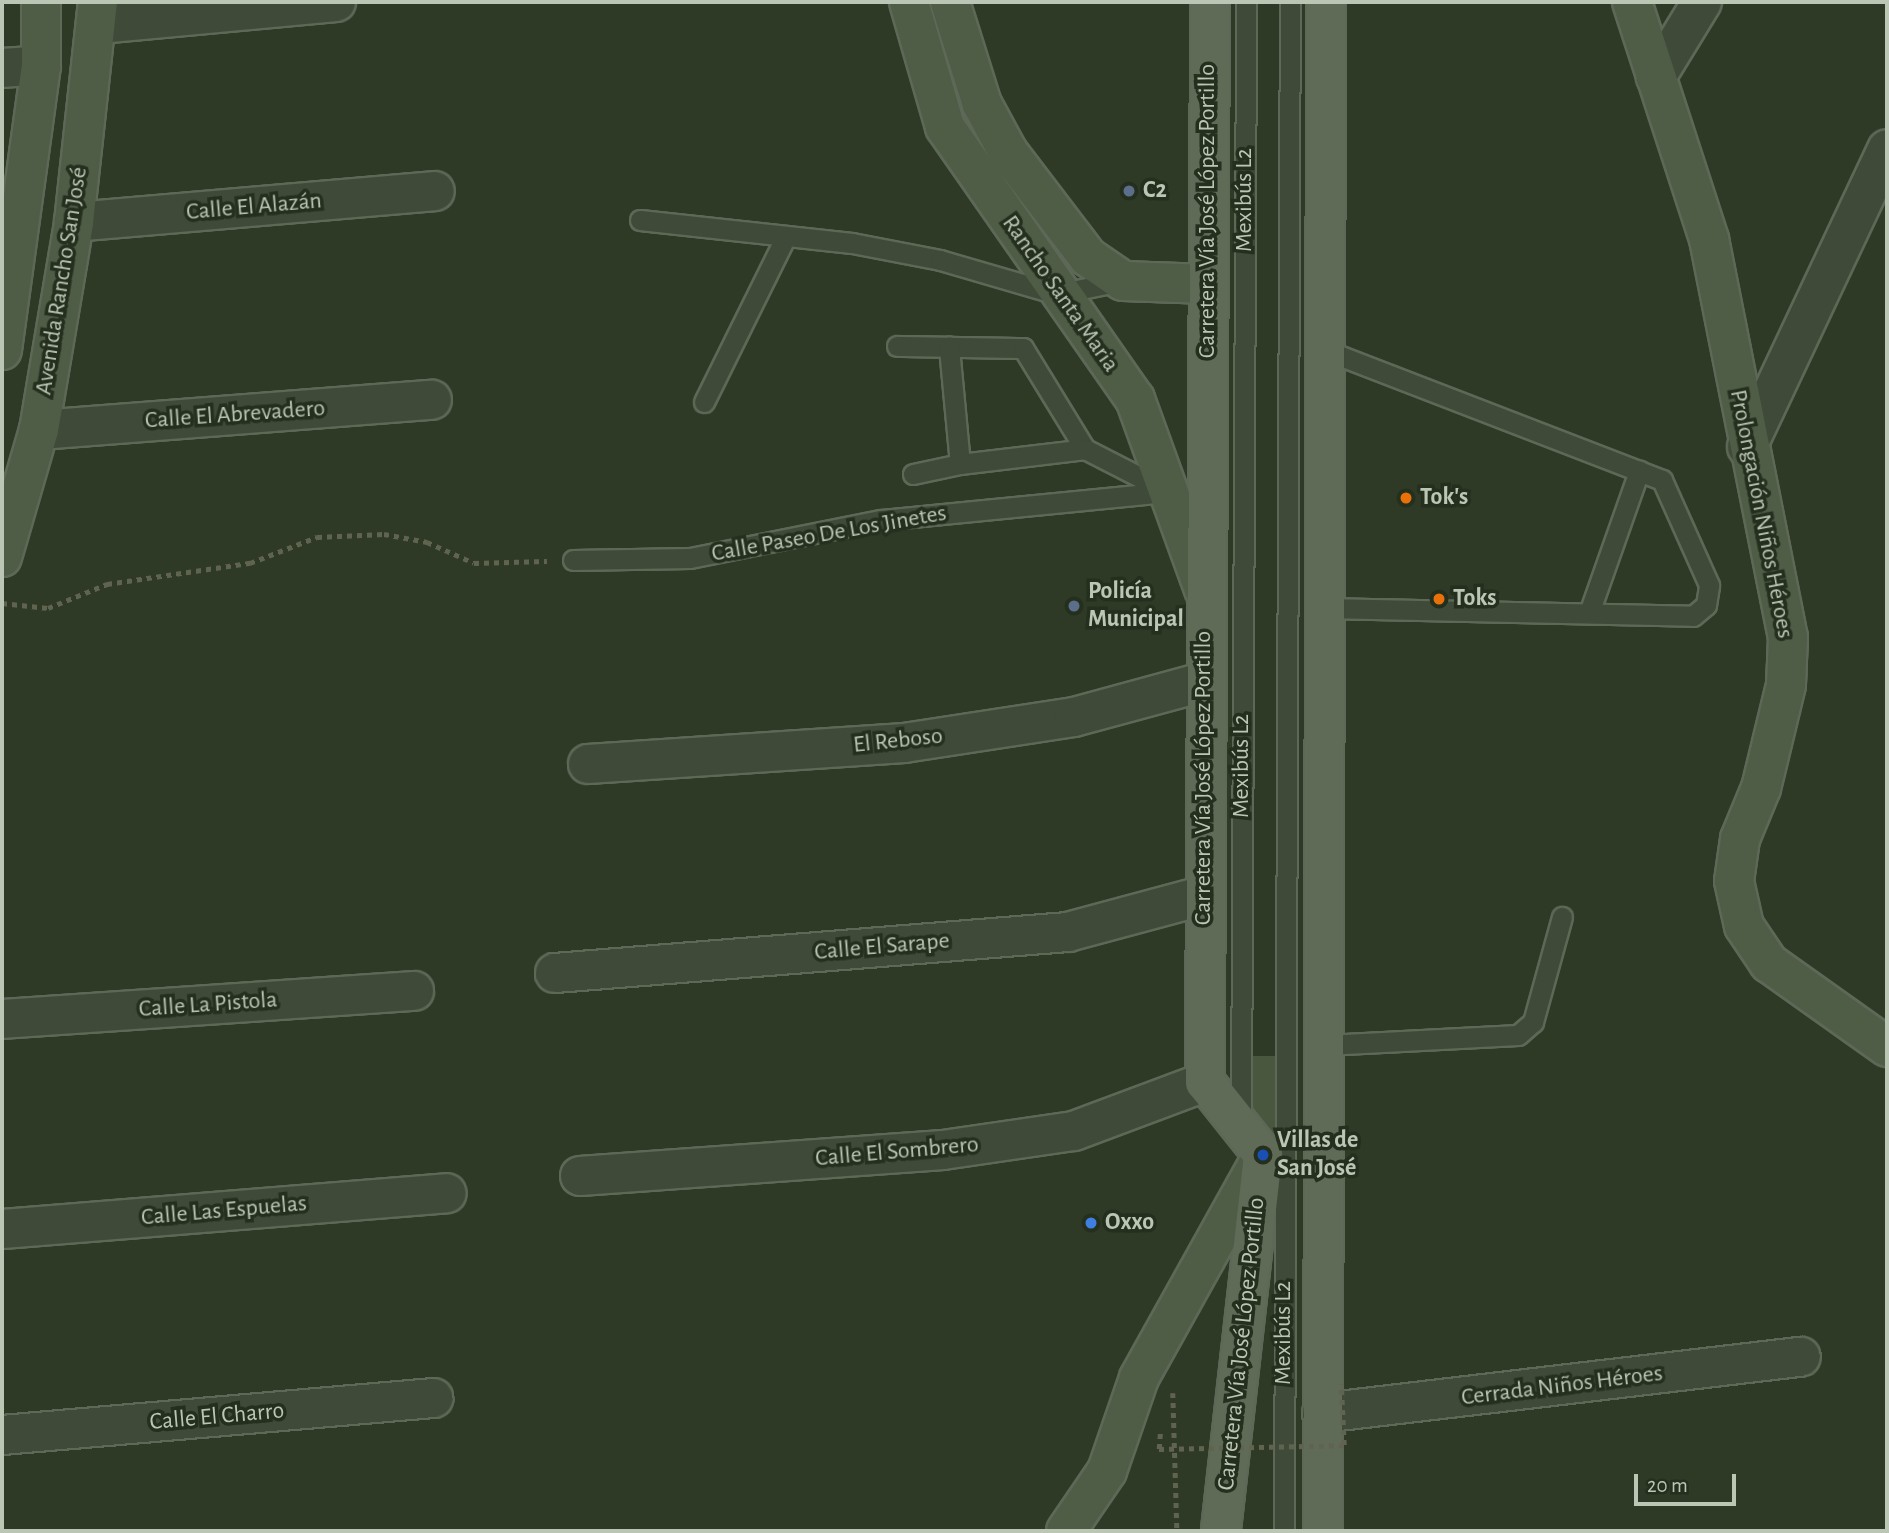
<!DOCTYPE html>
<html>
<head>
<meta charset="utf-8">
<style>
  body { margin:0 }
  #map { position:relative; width:1889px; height:1533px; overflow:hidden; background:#2e3a25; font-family:"Alegreya Sans",sans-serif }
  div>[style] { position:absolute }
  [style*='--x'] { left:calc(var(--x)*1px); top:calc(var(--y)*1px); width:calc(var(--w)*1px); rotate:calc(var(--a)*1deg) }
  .building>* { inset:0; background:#49573e; transform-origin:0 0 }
  .path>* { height:4.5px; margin-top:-2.25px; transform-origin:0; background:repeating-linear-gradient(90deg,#606350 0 5px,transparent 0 10px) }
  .roads { filter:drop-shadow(2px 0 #5e6857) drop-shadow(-2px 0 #5e6857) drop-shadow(0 2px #5e6857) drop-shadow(0 -2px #5e6857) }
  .lane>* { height:19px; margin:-9.5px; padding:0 9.5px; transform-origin:9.5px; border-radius:9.5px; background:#404a38 }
  .street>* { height:38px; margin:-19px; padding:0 19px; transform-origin:19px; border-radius:19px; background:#404a38 }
  .secondary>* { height:38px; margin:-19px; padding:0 19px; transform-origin:19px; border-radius:19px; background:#4f5d47 }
  .primary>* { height:38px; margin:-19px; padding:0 19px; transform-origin:19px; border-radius:19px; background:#5f6a57 }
  .path-bridge>* { height:4.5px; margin-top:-2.25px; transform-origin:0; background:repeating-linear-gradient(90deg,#606350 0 5px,transparent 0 10px) }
  .dots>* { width:19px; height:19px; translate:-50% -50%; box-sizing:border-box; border:4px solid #252f1e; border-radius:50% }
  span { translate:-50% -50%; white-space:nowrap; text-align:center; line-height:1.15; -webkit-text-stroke:7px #252f1e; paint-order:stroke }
  .poi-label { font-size:24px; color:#bbc6b4; font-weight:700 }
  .left { translate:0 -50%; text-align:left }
  .street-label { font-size:24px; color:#bbc6b4 }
  .frame { position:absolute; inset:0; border:4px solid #bbc6b4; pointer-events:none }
  .scale { position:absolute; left:1634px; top:1474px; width:102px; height:32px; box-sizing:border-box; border:4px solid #bbc6b4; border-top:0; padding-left:9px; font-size:21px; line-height:24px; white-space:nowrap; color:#bbc6b4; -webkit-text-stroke:5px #252f1e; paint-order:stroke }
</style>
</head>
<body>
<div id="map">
  <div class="building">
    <i style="left:1246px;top:1056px;width:30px;height:193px"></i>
  </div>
  <div class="path">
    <i style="--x:2;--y:603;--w:46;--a:6.2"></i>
    <i style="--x:48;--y:608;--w:64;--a:-22.1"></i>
    <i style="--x:107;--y:584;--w:145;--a:-8.4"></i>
    <i style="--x:250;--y:563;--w:72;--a:-21.2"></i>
    <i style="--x:317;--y:537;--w:67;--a:-2.6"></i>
    <i style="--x:384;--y:534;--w:44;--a:10.5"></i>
    <i style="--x:427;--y:542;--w:51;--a:24.1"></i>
    <i style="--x:474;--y:563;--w:73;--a:-1.6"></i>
    <i style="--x:1173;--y:1393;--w:138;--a:88.3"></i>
    <i style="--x:1159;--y:1449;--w:16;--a:-86"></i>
  </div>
  <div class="roads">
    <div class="lane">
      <i style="--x:640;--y:220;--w:213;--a:6.2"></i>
      <i style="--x:852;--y:243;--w:90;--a:10.9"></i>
      <i style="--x:940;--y:260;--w:122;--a:16.2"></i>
      <i style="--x:1057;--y:294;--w:65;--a:-11.5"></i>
      <i style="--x:897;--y:346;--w:126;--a:0.9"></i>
      <i style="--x:1023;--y:348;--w:119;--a:58.5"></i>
      <i style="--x:1085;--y:449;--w:90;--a:27.1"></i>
      <i style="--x:704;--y:402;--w:185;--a:-63.7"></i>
      <i style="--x:960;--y:464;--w:126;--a:-6.8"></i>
      <i style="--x:913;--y:474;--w:48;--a:-12"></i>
      <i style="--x:960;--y:464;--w:118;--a:-95.4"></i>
      <i style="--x:573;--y:560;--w:117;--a:-1"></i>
      <i style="--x:690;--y:558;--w:195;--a:-11.3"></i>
      <i style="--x:881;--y:520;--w:289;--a:-5.6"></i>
      <i style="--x:1324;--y:608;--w:369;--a:1.2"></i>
      <i style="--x:1693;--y:616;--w:17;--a:-40"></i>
      <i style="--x:1706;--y:605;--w:20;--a:-81"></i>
      <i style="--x:1709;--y:585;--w:115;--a:-114.1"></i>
      <i style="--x:1662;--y:480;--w:361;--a:-158.9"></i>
      <i style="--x:1589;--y:613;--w:151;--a:-70.6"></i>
      <i style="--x:1325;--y:1045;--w:193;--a:-3"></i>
      <i style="--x:1518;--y:1035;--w:20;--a:-41"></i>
      <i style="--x:1533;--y:1022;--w:109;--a:-74.6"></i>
      <i style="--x:1241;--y:1121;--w:1119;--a:-89.74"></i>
      <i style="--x:1284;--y:1531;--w:1529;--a:-89.78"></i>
    </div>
    <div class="street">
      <i style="--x:99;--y:24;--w:238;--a:-5.3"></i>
      <i style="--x:2;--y:68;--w:39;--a:-4"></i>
      <i style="--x:1656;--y:77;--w:88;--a:-58.5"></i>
      <i style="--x:74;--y:222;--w:362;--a:-4.9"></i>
      <i style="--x:39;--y:430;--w:394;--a:-4.4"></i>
      <i style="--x:1747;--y:447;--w:329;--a:-64.8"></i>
      <i style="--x:588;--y:764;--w:317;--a:-3.8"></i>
      <i style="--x:904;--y:743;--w:172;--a:-8.7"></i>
      <i style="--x:1074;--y:717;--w:134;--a:-15.2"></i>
      <i style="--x:555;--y:973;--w:515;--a:-4.57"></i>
      <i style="--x:1068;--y:932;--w:142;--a:-15.1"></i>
      <i style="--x:2;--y:1019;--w:413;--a:-3.9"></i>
      <i style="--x:580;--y:1176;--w:364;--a:-4.1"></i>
      <i style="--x:943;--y:1150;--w:132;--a:-8.3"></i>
      <i style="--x:1074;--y:1131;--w:140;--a:-20.5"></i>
      <i style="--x:2;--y:1229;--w:446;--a:-4.6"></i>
      <i style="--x:1322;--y:1413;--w:482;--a:-6.7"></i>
      <i style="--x:2;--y:1435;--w:433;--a:-4.9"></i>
    </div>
    <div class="secondary">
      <i style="--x:909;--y:2;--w:130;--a:73.9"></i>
      <i style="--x:945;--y:127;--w:332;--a:55.1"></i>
      <i style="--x:1135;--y:399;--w:203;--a:70.1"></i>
      <i style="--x:950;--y:2;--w:107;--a:72.6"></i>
      <i style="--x:982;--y:104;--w:55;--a:61.6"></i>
      <i style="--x:1008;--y:152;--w:132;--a:52.7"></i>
      <i style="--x:1088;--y:257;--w:42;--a:34.4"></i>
      <i style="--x:1123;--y:281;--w:85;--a:2"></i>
      <i style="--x:1632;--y:2;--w:249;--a:72"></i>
      <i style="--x:1709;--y:239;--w:406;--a:78.8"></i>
      <i style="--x:1788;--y:637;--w:48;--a:92.4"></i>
      <i style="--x:1786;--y:685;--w:106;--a:103.6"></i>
      <i style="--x:1761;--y:788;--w:55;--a:112.4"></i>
      <i style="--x:1740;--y:839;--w:42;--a:98.1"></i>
      <i style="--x:1734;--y:881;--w:46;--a:77.5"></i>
      <i style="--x:1744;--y:926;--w:45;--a:56"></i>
      <i style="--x:1769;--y:963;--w:145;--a:35.4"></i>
      <i style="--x:2;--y:350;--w:288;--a:-82.2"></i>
      <i style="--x:41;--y:65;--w:63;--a:-90"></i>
      <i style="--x:2;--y:557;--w:132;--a:-73.8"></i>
      <i style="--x:39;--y:430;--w:211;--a:-80.4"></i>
      <i style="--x:74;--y:222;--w:221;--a:-83.8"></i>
      <i style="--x:1066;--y:1531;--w:73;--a:-55.7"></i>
      <i style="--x:1107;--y:1471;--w:98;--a:-71"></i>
      <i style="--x:1139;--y:1378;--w:255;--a:-60.9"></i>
    </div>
    <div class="primary">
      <i style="--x:1210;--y:2;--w:1080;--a:90.27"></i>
      <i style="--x:1205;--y:1082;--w:93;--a:51.5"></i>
      <i style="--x:1263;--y:1155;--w:378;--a:96.4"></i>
      <i style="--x:1323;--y:1531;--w:1529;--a:-89.89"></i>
    </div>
  </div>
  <div class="path-bridge">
    <i style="--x:1159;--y:1449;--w:185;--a:-1.2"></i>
    <i style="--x:1344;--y:1445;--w:61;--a:-92.8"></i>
  </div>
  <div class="dots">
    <i style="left:1129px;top:191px;background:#5c6f8a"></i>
    <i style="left:1406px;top:498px;background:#e8710a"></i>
    <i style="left:1439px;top:599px;background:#e8710a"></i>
    <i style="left:1074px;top:606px;background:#5c6f8a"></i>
    <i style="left:1263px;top:1155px;background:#1a4fb4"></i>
    <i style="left:1091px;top:1223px;background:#3f7fe0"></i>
  </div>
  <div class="poi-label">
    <span class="left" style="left:1143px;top:191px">C2</span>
    <span class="left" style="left:1420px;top:498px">Tok's</span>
    <span class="left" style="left:1088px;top:606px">Policía<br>Municipal</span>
    <span class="left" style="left:1453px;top:599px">Toks</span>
    <span class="left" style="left:1277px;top:1155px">Villas de<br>San José</span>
    <span class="left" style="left:1105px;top:1223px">Oxxo</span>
  </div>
  <div class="street-label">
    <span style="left:1245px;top:200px;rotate:-90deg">Mexibús L2</span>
    <span style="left:254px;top:207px;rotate:-5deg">Calle El Alazán</span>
    <span style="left:1208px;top:211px;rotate:-90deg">Carretera Vía José López Portillo</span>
    <span style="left:62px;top:281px;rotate:-81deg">Avenida Rancho San José</span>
    <span style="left:1060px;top:294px;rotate:55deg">Rancho Santa Maria</span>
    <span style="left:235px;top:415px;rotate:-4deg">Calle El Abrevadero</span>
    <span style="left:1761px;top:514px;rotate:79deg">Prolongación Niños Héroes</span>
    <span style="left:829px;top:534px;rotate:-10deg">Calle Paseo De Los Jinetes</span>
    <span style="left:898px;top:741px;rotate:-6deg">El Reboso</span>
    <span style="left:1242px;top:766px;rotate:-90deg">Mexibús L2</span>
    <span style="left:1204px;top:778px;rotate:-90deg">Carretera Vía José López Portillo</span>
    <span style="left:882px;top:947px;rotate:-5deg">Calle El Sarape</span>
    <span style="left:208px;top:1005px;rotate:-4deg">Calle La Pistola</span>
    <span style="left:897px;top:1152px;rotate:-5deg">Calle El Sombrero</span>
    <span style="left:224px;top:1211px;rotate:-5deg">Calle Las Espuelas</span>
    <span style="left:1284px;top:1333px;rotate:-90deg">Mexibús L2</span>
    <span style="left:1242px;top:1344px;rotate:-84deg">Carretera Vía José López Portillo</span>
    <span style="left:1562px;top:1386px;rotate:-7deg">Cerrada Niños Héroes</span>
    <span style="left:217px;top:1417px;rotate:-5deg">Calle El Charro</span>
  </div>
  <div class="frame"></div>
  <div class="scale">20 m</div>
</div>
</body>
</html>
